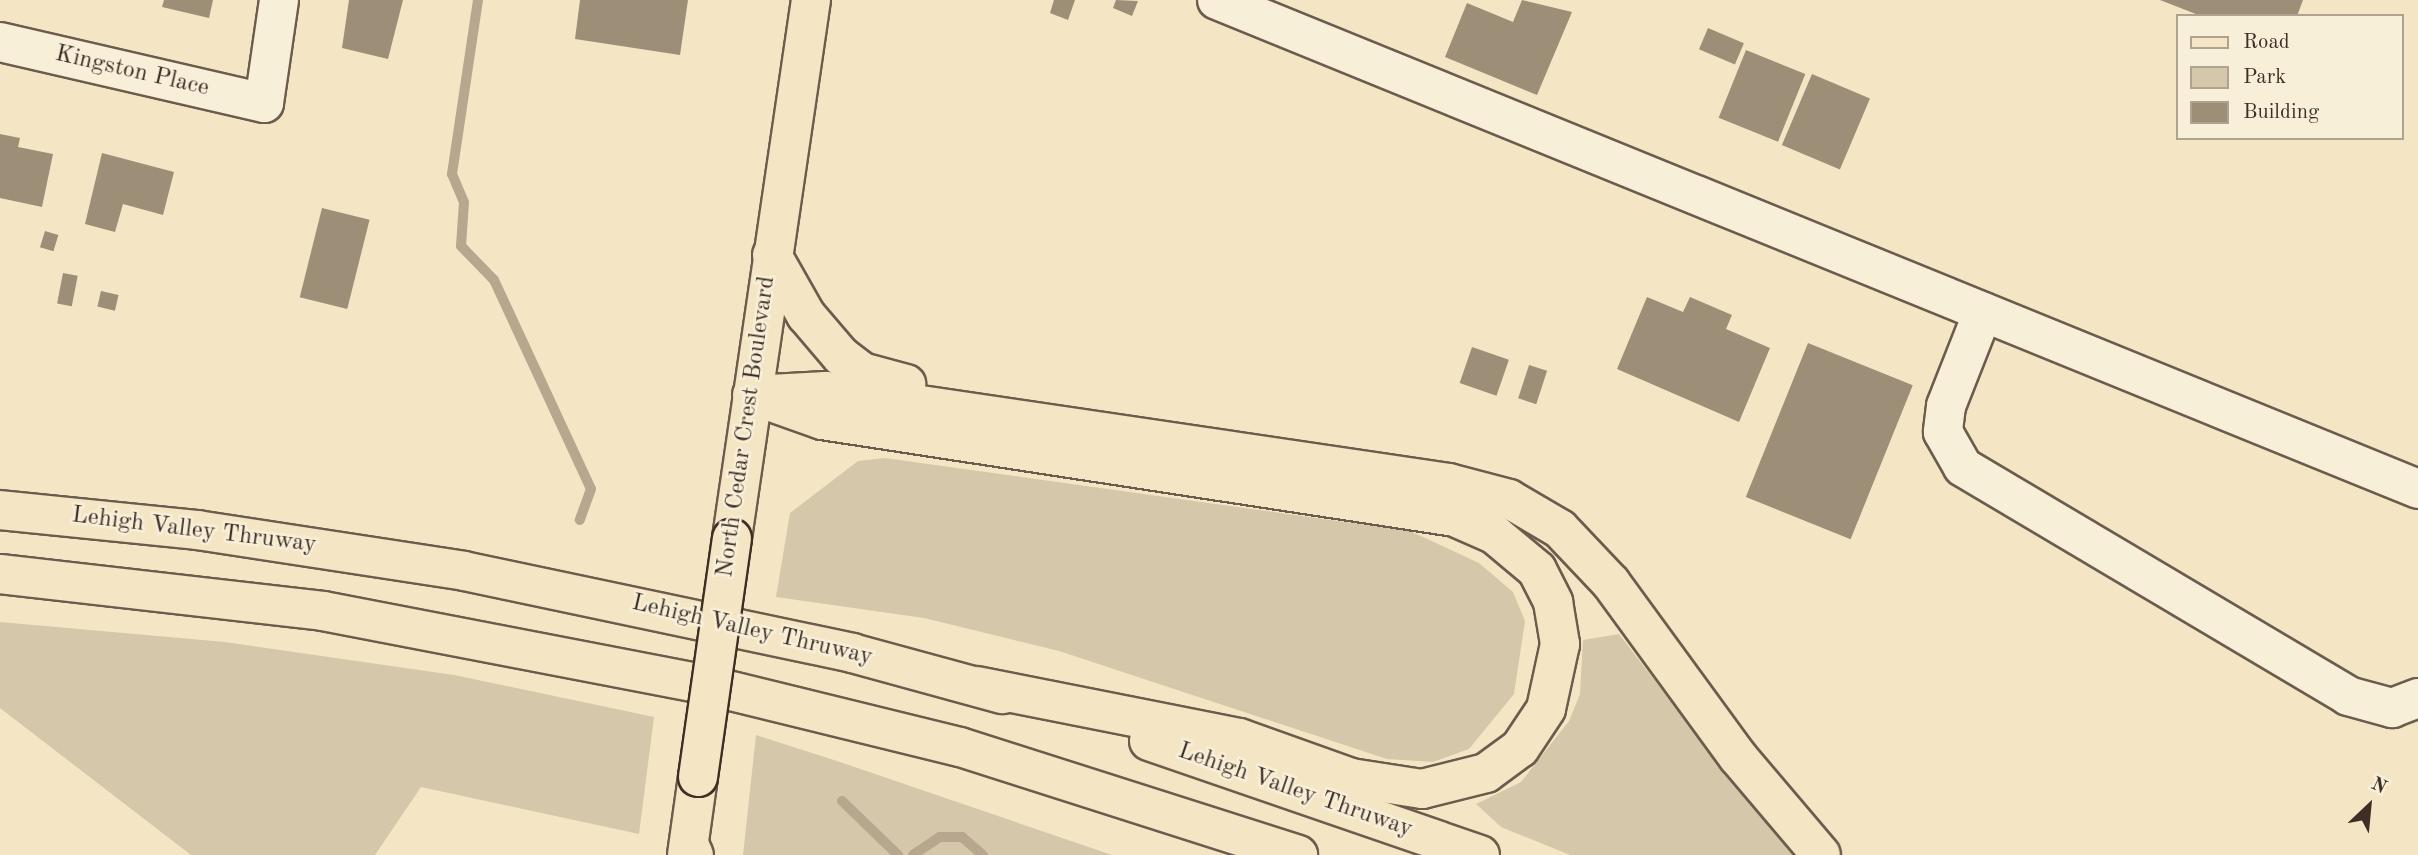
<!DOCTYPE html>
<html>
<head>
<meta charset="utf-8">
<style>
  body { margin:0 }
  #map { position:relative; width:2418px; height:855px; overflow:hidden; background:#f4e6c4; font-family:"Old Standard TT",serif }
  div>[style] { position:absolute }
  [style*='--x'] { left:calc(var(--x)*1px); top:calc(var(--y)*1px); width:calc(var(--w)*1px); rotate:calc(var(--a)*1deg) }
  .green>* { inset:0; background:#d5c7a9 }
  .stream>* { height:10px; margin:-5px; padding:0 5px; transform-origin:5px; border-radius:5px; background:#b6a78e }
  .building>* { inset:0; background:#9d8e78; transform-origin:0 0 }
  .roads { filter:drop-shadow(2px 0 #6c5c4d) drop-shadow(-2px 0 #6c5c4d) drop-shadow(0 2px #6c5c4d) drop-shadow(0 -2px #6c5c4d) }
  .minor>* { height:38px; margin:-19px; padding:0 19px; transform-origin:19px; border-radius:19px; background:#f8efd9 }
  .major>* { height:38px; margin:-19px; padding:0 19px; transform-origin:19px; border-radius:19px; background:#f4e6c4 }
  .highway>* { height:38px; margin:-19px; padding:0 19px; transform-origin:19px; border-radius:19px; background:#f4e6c4 }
  .bridges { filter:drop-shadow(2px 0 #3e2e25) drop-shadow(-2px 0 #3e2e25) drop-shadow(0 2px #3e2e25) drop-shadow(0 -2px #3e2e25) }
  .major-bridge>* { height:38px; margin:-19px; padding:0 19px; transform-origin:19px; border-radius:19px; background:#f4e6c4 }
  span { translate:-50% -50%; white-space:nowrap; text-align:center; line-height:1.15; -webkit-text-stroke:5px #f8efd9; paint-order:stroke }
  .street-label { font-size:24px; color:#3e2e25 }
  .legend { position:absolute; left:2176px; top:14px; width:228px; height:126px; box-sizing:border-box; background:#f8efd9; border:2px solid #aea291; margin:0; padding:9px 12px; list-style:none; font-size:21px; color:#3e2e25 }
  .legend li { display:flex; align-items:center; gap:14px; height:35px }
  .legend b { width:35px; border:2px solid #aea291 }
  .north { position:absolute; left:2334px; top:771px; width:70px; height:70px; -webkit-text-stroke:5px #f8efd9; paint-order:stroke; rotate:26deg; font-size:19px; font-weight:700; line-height:28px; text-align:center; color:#3e2e25 }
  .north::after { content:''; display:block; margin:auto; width:24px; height:32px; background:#3e2e25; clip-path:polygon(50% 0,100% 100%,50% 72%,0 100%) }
</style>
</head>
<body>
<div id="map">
  <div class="green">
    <i style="clip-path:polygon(885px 458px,1410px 531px,1479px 563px,1513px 592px,1525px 621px,1514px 694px,1469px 749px,1433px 762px,1387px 759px,1059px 651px,924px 618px,776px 597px,790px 513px,858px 461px)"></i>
    <i style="clip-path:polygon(0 622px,225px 642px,454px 675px,654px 717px,639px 834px,421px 787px,375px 855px,191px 855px,0 708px)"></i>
    <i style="clip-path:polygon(1619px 634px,1743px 795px,1796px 855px,1570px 855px,1501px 827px,1476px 804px,1521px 782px,1569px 721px,1580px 694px,1583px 640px)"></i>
    <i style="clip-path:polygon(756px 735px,837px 761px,1112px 855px,743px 855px)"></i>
  </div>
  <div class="stream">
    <i style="--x:478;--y:0;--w:176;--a:98.5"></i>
    <i style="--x:452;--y:174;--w:30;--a:67"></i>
    <i style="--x:464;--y:202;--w:44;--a:93.9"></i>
    <i style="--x:461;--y:246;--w:47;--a:45.9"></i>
    <i style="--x:494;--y:280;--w:230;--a:65.1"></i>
    <i style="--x:591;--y:489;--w:33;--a:110"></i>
    <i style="--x:842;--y:801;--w:78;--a:44"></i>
    <i style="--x:913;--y:855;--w:32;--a:-34"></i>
    <i style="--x:940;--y:837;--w:22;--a:0"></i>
    <i style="--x:962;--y:837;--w:28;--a:41"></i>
  </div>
  <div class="building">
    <i style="clip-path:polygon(164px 0,213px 0,209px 18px,162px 7px)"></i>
    <i style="clip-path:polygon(349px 0,403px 0,388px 59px,342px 48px)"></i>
    <i style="clip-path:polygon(580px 0,688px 0,680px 55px,575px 39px)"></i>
    <i style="clip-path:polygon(1054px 0,1075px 0,1068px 20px,1050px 13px)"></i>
    <i style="clip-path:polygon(1116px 0,1138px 1px,1132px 16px,1113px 8px)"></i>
    <i style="clip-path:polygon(1522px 0,1572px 12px,1537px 95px,1445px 57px,1467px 3px,1513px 22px)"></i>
    <i style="clip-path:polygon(2160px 0,2303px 0,2297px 16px,2201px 16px)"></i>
    <i style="left:1708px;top:28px;width:39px;height:23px;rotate:23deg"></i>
    <i style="left:1746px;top:50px;width:64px;height:73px;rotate:22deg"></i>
    <i style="left:1812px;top:74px;width:63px;height:77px;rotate:23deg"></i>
    <i style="clip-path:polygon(0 134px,20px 138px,18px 147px,53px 154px,42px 207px,0 198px)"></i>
    <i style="clip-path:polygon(102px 153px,174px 172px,163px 215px,123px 204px,115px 232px,85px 224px)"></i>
    <i style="left:322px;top:208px;width:49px;height:92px;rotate:14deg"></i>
    <i style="left:45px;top:231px;width:14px;height:17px;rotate:17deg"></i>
    <i style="left:63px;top:273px;width:15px;height:31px;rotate:11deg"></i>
    <i style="left:101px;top:291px;width:18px;height:16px;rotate:13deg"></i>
    <i style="clip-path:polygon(1647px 297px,1683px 312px,1690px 297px,1732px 315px,1726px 329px,1770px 348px,1739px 422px,1617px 369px)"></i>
    <i style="left:1808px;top:343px;width:113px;height:166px;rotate:22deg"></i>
    <i style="left:1472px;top:347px;width:39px;height:38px;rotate:19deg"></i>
    <i style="left:1529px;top:365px;width:19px;height:35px;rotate:18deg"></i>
  </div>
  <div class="roads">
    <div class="minor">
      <i style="--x:1217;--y:0;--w:1297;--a:22.15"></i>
      <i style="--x:0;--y:42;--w:271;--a:13"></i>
      <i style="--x:264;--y:103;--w:104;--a:-81.7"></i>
      <i style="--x:1983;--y:312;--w:101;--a:111.5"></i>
      <i style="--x:1946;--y:406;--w:26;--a:97"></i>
      <i style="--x:1943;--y:432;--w:40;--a:60.3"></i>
      <i style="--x:1963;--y:467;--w:448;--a:30.7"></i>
      <i style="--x:2348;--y:696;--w:46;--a:15.3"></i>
      <i style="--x:2392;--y:708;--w:28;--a:-21"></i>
    </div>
    <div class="major">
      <i style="--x:732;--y:538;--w:544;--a:-81.65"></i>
      <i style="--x:687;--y:855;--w:79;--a:-82"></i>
    </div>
    <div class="highway">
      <i style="--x:772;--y:255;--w:69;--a:60.5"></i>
      <i style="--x:806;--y:315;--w:54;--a:49.5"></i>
      <i style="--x:841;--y:356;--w:26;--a:37"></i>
      <i style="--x:862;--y:372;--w:46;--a:15.3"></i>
      <i style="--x:770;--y:394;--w:56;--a:-3.1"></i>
      <i style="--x:826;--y:391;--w:630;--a:8.4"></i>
      <i style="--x:1449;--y:483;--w:62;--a:14.9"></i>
      <i style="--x:1509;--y:499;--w:59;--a:30.5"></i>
      <i style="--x:1560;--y:529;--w:74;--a:46.6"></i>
      <i style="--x:1611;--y:583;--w:215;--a:53.9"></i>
      <i style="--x:1738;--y:757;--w:128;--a:49.7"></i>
      <i style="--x:752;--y:395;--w:74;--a:19.7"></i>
      <i style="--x:822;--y:420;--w:640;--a:8.71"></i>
      <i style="--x:1455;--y:517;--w:43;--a:23.6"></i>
      <i style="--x:1494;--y:534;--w:56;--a:39.9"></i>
      <i style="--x:1537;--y:570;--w:36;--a:63"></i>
      <i style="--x:1553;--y:602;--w:43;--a:80.5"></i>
      <i style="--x:1560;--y:644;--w:66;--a:102.2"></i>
      <i style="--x:1546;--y:709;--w:47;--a:123.7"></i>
      <i style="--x:1520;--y:748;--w:42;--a:143.7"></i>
      <i style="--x:1486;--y:773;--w:66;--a:166"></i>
      <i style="--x:1422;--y:789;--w:72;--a:-171.2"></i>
      <i style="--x:1351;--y:778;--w:119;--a:-160.3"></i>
      <i style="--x:1239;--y:738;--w:267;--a:-168.8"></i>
      <i style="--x:0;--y:510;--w:198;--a:5.8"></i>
      <i style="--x:197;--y:530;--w:270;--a:8.7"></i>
      <i style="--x:464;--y:571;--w:397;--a:11.9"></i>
      <i style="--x:852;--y:653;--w:156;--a:15.3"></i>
      <i style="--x:0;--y:574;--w:325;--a:6.5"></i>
      <i style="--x:323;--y:611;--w:395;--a:10.9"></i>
      <i style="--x:711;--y:686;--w:256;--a:13.8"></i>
      <i style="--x:960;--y:747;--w:355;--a:17.7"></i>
      <i style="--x:1149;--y:741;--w:350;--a:19"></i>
      <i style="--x:689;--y:844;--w:12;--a:66"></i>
    </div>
  </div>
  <div class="bridges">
    <div class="major-bridge">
      <i style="--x:698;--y:777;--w:241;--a:-81.9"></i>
    </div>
  </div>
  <div class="street-label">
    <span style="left:132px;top:72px;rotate:13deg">Kingston Place</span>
    <span style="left:747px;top:427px;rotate:-82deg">North Cedar Crest Boulevard</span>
    <span style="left:194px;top:531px;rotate:7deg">Lehigh Valley Thruway</span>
    <span style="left:752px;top:631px;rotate:13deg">Lehigh Valley Thruway</span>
    <span style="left:1295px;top:791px;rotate:19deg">Lehigh Valley Thruway</span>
  </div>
  <ul class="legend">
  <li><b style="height:9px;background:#f4e6c4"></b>Road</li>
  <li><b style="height:19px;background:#d5c7a9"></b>Park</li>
  <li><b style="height:19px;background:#9d8e78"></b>Building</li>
  </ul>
  <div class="north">N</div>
</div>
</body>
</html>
